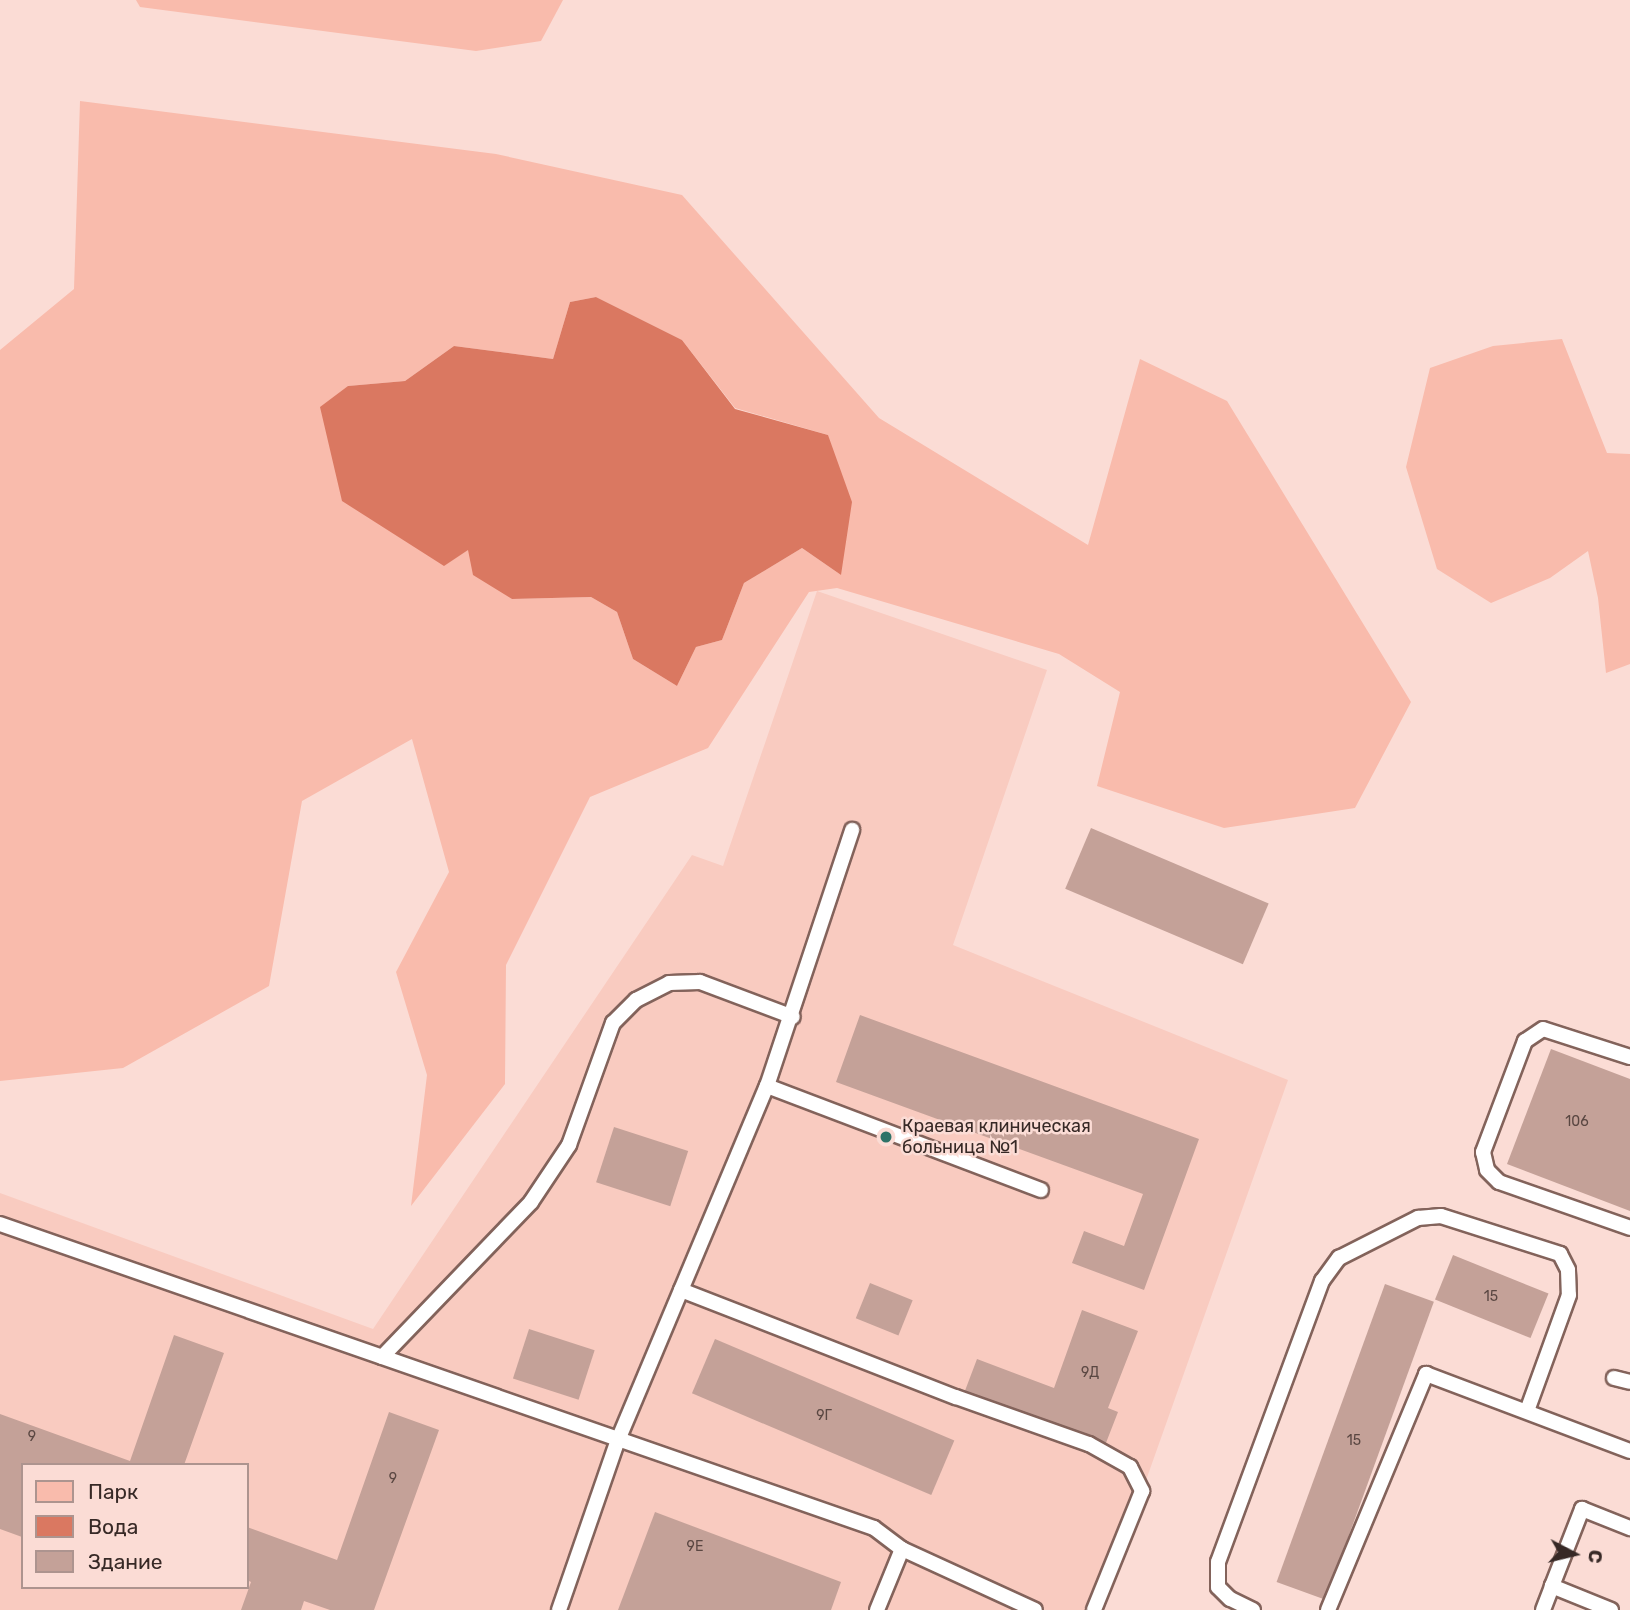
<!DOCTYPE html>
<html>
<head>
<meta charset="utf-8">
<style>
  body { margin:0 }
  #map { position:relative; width:1630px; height:1610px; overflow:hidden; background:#fbdcd5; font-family:Rubik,sans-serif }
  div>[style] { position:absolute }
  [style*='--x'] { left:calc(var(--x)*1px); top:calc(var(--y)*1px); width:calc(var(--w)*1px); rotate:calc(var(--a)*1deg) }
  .built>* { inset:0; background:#f9cbc0 }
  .green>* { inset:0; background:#f9bbac }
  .water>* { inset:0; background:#da7861 }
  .building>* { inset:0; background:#c4a198; transform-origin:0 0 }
  .roads { filter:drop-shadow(2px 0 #83635b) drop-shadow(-2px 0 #83635b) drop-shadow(0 2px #83635b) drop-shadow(0 -2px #83635b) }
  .lane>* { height:14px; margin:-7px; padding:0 7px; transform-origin:7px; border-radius:7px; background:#fff }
  .dots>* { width:19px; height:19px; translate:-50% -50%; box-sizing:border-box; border:4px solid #fbdcd5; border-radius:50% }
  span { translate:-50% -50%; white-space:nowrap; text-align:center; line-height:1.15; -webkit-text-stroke:5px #fbdcd5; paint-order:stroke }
  .number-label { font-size:14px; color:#5a4742 }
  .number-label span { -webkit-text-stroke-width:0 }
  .poi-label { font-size:18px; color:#372926 }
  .left { translate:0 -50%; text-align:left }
  .legend { position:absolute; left:21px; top:1463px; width:228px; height:126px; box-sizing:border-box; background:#fbdcd5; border:2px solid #ad948f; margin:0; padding:9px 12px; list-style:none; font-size:21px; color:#372926 }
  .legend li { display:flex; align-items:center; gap:14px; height:35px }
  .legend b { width:35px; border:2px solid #ad948f }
  .north { position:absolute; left:1539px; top:1519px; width:70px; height:70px; -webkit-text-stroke:5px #fbdcd5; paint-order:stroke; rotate:97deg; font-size:19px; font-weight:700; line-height:28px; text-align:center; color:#372926 }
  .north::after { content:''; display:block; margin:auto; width:24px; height:32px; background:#372926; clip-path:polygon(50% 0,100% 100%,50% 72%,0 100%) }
</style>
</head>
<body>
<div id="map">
  <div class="built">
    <i style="clip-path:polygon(evenodd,817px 591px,1047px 670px,953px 945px,1288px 1080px,1100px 1610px,0 1610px,0 1193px,373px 1329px,692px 855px,723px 866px,817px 591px,23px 1465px,247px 1465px,247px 1587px,23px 1587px,23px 1465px)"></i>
  </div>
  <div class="green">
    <i style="clip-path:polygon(136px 0,563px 0,541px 41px,476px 51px,140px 7px)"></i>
    <i style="clip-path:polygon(evenodd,80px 101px,496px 154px,682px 195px,879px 418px,1088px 545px,1140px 359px,1227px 401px,1411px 702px,1355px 808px,1224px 828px,1097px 786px,1120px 692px,1059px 654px,837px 588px,809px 592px,708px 748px,590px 797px,506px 965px,505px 1084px,411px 1206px,427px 1075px,396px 972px,449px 872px,412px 739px,302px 801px,269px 986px,123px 1068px,0 1081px,0 350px,74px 289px,80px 101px,596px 297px,682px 340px,735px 408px,828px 435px,841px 575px,802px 548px,744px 583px,722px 640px,696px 647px,677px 686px,633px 659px,617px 612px,591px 597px,512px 599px,468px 549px,348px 386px,405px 381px,454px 346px,553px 359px,570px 302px,596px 297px)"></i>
    <i style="clip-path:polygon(1562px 339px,1607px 453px,1630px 454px,1630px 664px,1606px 673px,1598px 598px,1588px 551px,1550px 578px,1491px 603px,1437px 569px,1406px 467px,1430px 368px,1493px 346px)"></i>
  </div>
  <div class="water">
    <i style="clip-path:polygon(596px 297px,682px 340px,735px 409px,828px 435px,852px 502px,841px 575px,802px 548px,744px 583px,722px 640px,696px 647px,677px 686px,633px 659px,617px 612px,591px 597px,512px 599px,473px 575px,468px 550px,444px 566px,342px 501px,320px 407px,348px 386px,405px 381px,454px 346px,553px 359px,570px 302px)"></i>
  </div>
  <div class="building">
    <i style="left:1091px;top:828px;width:193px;height:66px;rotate:23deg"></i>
    <i style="clip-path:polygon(860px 1015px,1199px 1139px,1144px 1290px,1072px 1263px,1084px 1231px,1124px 1246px,1143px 1194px,836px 1082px)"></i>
    <i style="clip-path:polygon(1551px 1049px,1630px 1079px,1630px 1211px,1507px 1164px)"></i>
    <i style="left:614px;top:1127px;width:78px;height:58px;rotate:18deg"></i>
    <i style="left:1453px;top:1255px;width:103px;height:48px;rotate:22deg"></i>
    <i style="left:870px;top:1283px;width:46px;height:38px;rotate:22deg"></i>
    <i style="left:1385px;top:1284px;width:52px;height:317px;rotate:20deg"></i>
    <i style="clip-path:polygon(1082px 1310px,1138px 1331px,1108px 1408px,1118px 1412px,1104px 1448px,963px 1396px,977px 1359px,1054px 1388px)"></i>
    <i style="left:529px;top:1329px;width:69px;height:52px;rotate:18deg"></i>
    <i style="clip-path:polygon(174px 1335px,224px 1353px,184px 1465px,23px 1465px,22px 1537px,0 1529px,0 1414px,130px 1461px)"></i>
    <i style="left:715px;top:1339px;width:260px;height:59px;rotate:23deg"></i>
    <i style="clip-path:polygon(389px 1412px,439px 1430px,374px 1610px,330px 1610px,304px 1601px,301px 1610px,241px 1610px,251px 1582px,247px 1580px,247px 1527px,337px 1560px)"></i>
    <i style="clip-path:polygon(655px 1512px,841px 1582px,831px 1610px,618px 1610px)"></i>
  </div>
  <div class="roads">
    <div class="lane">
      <i style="--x:1630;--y:1057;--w:91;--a:-162.2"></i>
      <i style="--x:1543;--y:1029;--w:22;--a:146"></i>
      <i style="--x:1525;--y:1041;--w:119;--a:110.7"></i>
      <i style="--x:1483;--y:1152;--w:18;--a:77"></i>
      <i style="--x:1487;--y:1170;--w:17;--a:45"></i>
      <i style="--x:1499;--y:1182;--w:139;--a:19.3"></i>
      <i style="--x:767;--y:1086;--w:293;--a:20.8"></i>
      <i style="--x:0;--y:1224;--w:925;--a:19.18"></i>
      <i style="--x:874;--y:1528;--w:35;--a:37"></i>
      <i style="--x:902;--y:1549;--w:66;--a:112.3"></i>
      <i style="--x:681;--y:1290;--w:295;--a:21.3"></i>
      <i style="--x:956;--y:1397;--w:141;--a:19.5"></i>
      <i style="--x:1089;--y:1444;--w:47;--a:29.3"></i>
      <i style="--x:1130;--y:1467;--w:27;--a:63"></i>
      <i style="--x:1142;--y:1491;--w:128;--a:112"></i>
      <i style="--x:382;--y:1357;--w:215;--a:-46.1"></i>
      <i style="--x:531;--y:1202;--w:69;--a:-56.3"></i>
      <i style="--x:569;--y:1145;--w:130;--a:-70.2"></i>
      <i style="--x:613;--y:1023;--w:33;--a:-45"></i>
      <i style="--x:636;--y:1000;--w:37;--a:-27"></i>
      <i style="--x:669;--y:983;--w:31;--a:-2"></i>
      <i style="--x:700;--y:982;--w:99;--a:20.6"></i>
      <i style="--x:1614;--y:1378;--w:16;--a:14"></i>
      <i style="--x:902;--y:1549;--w:146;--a:24.6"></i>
      <i style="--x:559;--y:1610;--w:180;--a:-70.9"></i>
      <i style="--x:618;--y:1440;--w:384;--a:-67.2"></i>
      <i style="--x:767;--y:1086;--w:270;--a:-71.6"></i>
      <i style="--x:1253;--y:1610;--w:25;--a:-154"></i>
      <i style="--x:1230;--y:1599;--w:17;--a:-135"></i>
      <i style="--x:1218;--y:1587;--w:25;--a:-90"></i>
      <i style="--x:1218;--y:1562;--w:300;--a:-69.7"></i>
      <i style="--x:1322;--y:1281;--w:29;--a:-54"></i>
      <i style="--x:1339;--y:1258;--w:89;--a:-26.9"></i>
      <i style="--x:1418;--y:1218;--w:23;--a:-5"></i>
      <i style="--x:1441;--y:1216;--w:125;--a:17.7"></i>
      <i style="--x:1560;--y:1254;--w:18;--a:63"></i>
      <i style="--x:1568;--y:1270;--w:25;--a:88"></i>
      <i style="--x:1569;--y:1295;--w:123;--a:109.9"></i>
      <i style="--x:1328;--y:1610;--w:256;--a:-67.4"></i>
      <i style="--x:1426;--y:1374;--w:218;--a:20.7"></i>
      <i style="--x:1543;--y:1610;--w:26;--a:-69"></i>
      <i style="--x:1611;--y:1610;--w:64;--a:-157.9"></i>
      <i style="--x:1552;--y:1586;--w:83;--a:-68.7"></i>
      <i style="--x:1582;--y:1509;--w:52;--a:21.6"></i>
    </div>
  </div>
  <div class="dots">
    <i style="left:886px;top:1137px;background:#2e7368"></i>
  </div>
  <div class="number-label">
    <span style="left:1577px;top:1122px">106</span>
    <span style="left:1491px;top:1297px">15</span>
    <span style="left:1090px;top:1373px">9Д</span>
    <span style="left:824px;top:1416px">9Г</span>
    <span style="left:32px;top:1437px">9</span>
    <span style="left:1354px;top:1441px">15</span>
    <span style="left:393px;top:1479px">9</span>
    <span style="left:695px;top:1547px">9Е</span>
  </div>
  <div class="poi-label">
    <span class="left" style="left:902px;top:1137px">Краевая клиническая<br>больница №1</span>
  </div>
  <ul class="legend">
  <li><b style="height:19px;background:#f9bbac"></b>Парк</li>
  <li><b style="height:19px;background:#da7861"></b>Вода</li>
  <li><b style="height:19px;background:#c4a198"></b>Здание</li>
  </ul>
  <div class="north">С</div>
</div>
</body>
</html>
